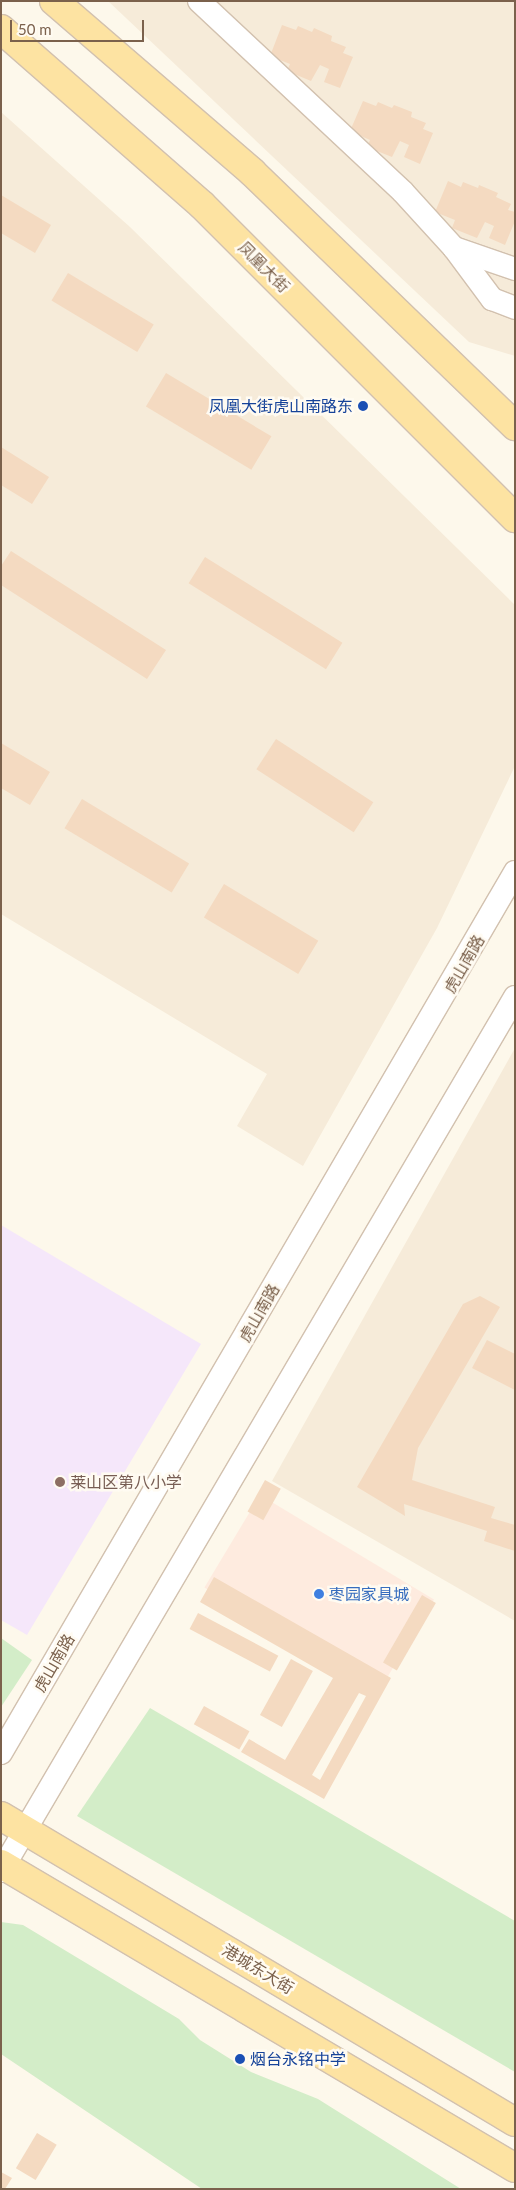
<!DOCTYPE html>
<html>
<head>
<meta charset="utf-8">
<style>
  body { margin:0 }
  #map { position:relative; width:516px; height:2190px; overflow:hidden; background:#fdf8eb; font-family:Lato,"Noto Sans SC",sans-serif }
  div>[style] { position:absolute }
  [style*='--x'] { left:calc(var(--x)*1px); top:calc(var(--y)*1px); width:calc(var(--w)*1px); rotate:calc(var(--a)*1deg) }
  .residential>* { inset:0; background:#f6ebd9 }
  .commercial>* { inset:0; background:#feebdf; transform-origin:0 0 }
  .education>* { inset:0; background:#f5e7fa }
  .green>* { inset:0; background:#d3edc8 }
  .building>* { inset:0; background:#f4dac1; transform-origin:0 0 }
  .roads { filter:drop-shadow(1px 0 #d2c1af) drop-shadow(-1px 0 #d2c1af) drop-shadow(0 1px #d2c1af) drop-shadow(0 -1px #d2c1af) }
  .minor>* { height:22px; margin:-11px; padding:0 11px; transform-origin:11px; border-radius:11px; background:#fff }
  .major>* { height:28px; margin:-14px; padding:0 14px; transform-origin:14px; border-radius:14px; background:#fde3a2 }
  .dots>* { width:14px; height:14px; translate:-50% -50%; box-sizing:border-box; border:2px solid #fffbf2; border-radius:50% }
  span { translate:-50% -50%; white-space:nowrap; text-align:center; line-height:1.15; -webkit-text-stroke:5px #fffbf2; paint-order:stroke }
  .street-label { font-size:16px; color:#7b614c }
  .transit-label { font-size:16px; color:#164399 }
  .right { translate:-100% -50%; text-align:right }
  .left { translate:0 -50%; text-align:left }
  .education-label { font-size:16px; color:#785e54 }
  .shop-label { font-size:16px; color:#366cbe }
  .frame { position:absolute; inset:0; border:2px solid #7b614c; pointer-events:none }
  .scale { position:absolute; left:10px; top:20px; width:134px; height:22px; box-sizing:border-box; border:2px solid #7b614c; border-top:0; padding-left:6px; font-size:15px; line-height:18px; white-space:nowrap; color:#7b614c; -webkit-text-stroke:4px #fffbf2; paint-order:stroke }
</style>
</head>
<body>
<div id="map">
  <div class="residential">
    <i style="clip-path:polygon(108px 1px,515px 1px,515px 356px,469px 342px)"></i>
    <i style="clip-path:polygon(1px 112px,130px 227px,515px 605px,515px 766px,437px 928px,303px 1166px,237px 1126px,267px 1074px,1px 914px)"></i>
    <i style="clip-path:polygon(515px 1048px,515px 1621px,272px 1481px)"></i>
  </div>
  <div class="commercial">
    <i style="left:260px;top:1495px;width:203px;height:108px;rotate:31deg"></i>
  </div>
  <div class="education">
    <i style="clip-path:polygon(1px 1225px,201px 1344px,27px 1635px,1px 1620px)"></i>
  </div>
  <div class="green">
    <i style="clip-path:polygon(1px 1638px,32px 1660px,1px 1707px)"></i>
    <i style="clip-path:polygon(150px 1708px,515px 1921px,515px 2072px,77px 1816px)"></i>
    <i style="clip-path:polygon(1px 1922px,23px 1925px,179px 2019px,200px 2040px,251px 2072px,318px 2099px,461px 2189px,202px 2189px,1px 2054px)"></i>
  </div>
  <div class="building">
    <i style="clip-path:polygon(282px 25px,296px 30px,298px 26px,312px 32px,314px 28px,332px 36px,331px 41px,346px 47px,343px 53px,353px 57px,340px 88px,324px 82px,329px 69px,320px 65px,311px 81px,287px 71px,290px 64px,270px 56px)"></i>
    <i style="clip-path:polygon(363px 101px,376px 106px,378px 102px,392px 108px,394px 105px,412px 112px,411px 117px,426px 123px,423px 129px,433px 133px,420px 164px,404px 157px,409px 145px,400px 141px,392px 157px,367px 147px,370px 140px,350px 131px)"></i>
    <i style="clip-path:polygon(448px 181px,461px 187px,463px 182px,478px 188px,479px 185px,498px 193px,496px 197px,511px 204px,508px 210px,515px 212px,515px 221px,505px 245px,489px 238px,494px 226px,485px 222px,477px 238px,452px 228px,455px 220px,435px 212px)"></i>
    <i style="clip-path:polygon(1px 195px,51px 225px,35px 253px,1px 233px)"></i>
    <i style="left:68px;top:273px;width:100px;height:32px;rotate:31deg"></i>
    <i style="left:166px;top:373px;width:123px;height:39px;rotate:31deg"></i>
    <i style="clip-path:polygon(1px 447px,49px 477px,32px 504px,1px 485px)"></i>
    <i style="clip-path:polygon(11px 551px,166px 650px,147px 679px,1px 585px,1px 566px)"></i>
    <i style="left:205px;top:557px;width:162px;height:31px;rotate:32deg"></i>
    <i style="left:276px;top:739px;width:116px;height:36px;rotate:33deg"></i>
    <i style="clip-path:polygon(1px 743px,50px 772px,30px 805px,1px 788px)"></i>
    <i style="left:82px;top:799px;width:125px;height:34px;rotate:31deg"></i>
    <i style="left:224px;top:884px;width:110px;height:39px;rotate:31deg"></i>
    <i style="clip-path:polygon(480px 1296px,500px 1307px,418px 1448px,412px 1480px,495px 1507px,491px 1518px,515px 1525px,515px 1551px,484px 1541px,487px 1531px,404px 1504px,405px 1516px,357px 1487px,463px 1304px)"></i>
    <i style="clip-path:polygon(487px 1340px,515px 1354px,515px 1390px,472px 1368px)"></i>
    <i style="left:265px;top:1480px;width:18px;height:36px;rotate:29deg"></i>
    <i style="clip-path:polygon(evenodd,214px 1577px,391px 1678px,324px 1799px,241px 1752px,249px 1739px,285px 1760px,333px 1678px,200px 1602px,214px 1577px,359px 1693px,366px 1696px,320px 1780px,312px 1775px,359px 1693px)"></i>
    <i style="left:422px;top:1595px;width:16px;height:78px;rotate:30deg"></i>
    <i style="left:198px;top:1613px;width:91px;height:18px;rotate:28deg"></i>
    <i style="left:291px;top:1659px;width:25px;height:64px;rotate:29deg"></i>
    <i style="left:204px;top:1706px;width:52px;height:21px;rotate:29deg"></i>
    <i style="left:37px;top:2133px;width:23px;height:41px;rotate:31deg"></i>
    <i style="clip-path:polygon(1px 2172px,12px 2178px,5px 2189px,1px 2189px)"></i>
  </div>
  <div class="roads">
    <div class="minor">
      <i style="--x:199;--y:1;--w:279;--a:43.1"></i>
      <i style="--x:403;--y:192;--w:76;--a:47.7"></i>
      <i style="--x:454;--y:248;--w:64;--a:53.3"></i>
      <i style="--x:492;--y:299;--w:25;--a:21"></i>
      <i style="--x:454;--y:248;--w:65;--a:19"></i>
      <i style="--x:1;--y:1753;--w:1020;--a:-59.74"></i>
      <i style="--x:1;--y:1871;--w:1014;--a:-59.54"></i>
    </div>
    <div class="major">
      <i style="--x:54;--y:1;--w:262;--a:40.8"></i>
      <i style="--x:252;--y:172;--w:366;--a:44"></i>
      <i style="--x:1;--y:29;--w:267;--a:41.2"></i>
      <i style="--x:202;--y:205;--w:443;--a:45"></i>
      <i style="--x:1;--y:1816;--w:598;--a:30.77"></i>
      <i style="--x:1;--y:1864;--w:597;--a:30.6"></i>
    </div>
  </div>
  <div class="dots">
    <i style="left:363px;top:406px;background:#1a4fb4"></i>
    <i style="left:60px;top:1482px;background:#8d6e63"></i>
    <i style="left:319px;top:1594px;background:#3f7fe0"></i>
    <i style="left:240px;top:2059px;background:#1a4fb4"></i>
  </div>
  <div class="street-label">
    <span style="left:264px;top:267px;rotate:45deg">凤凰大街</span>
    <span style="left:464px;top:964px;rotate:-60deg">虎山南路</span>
    <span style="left:259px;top:1313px;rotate:-60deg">虎山南路</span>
    <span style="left:54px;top:1663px;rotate:-60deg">虎山南路</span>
    <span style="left:258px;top:1969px;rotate:31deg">港城东大街</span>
  </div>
  <div class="transit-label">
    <span class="right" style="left:353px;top:406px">凤凰大街虎山南路东</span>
    <span class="left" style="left:250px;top:2059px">烟台永铭中学</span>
  </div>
  <div class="education-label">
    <span class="left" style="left:70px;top:1482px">莱山区第八小学</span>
  </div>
  <div class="shop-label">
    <span class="left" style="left:329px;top:1594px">枣园家具城</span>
  </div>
  <div class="frame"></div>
  <div class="scale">50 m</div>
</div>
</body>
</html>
